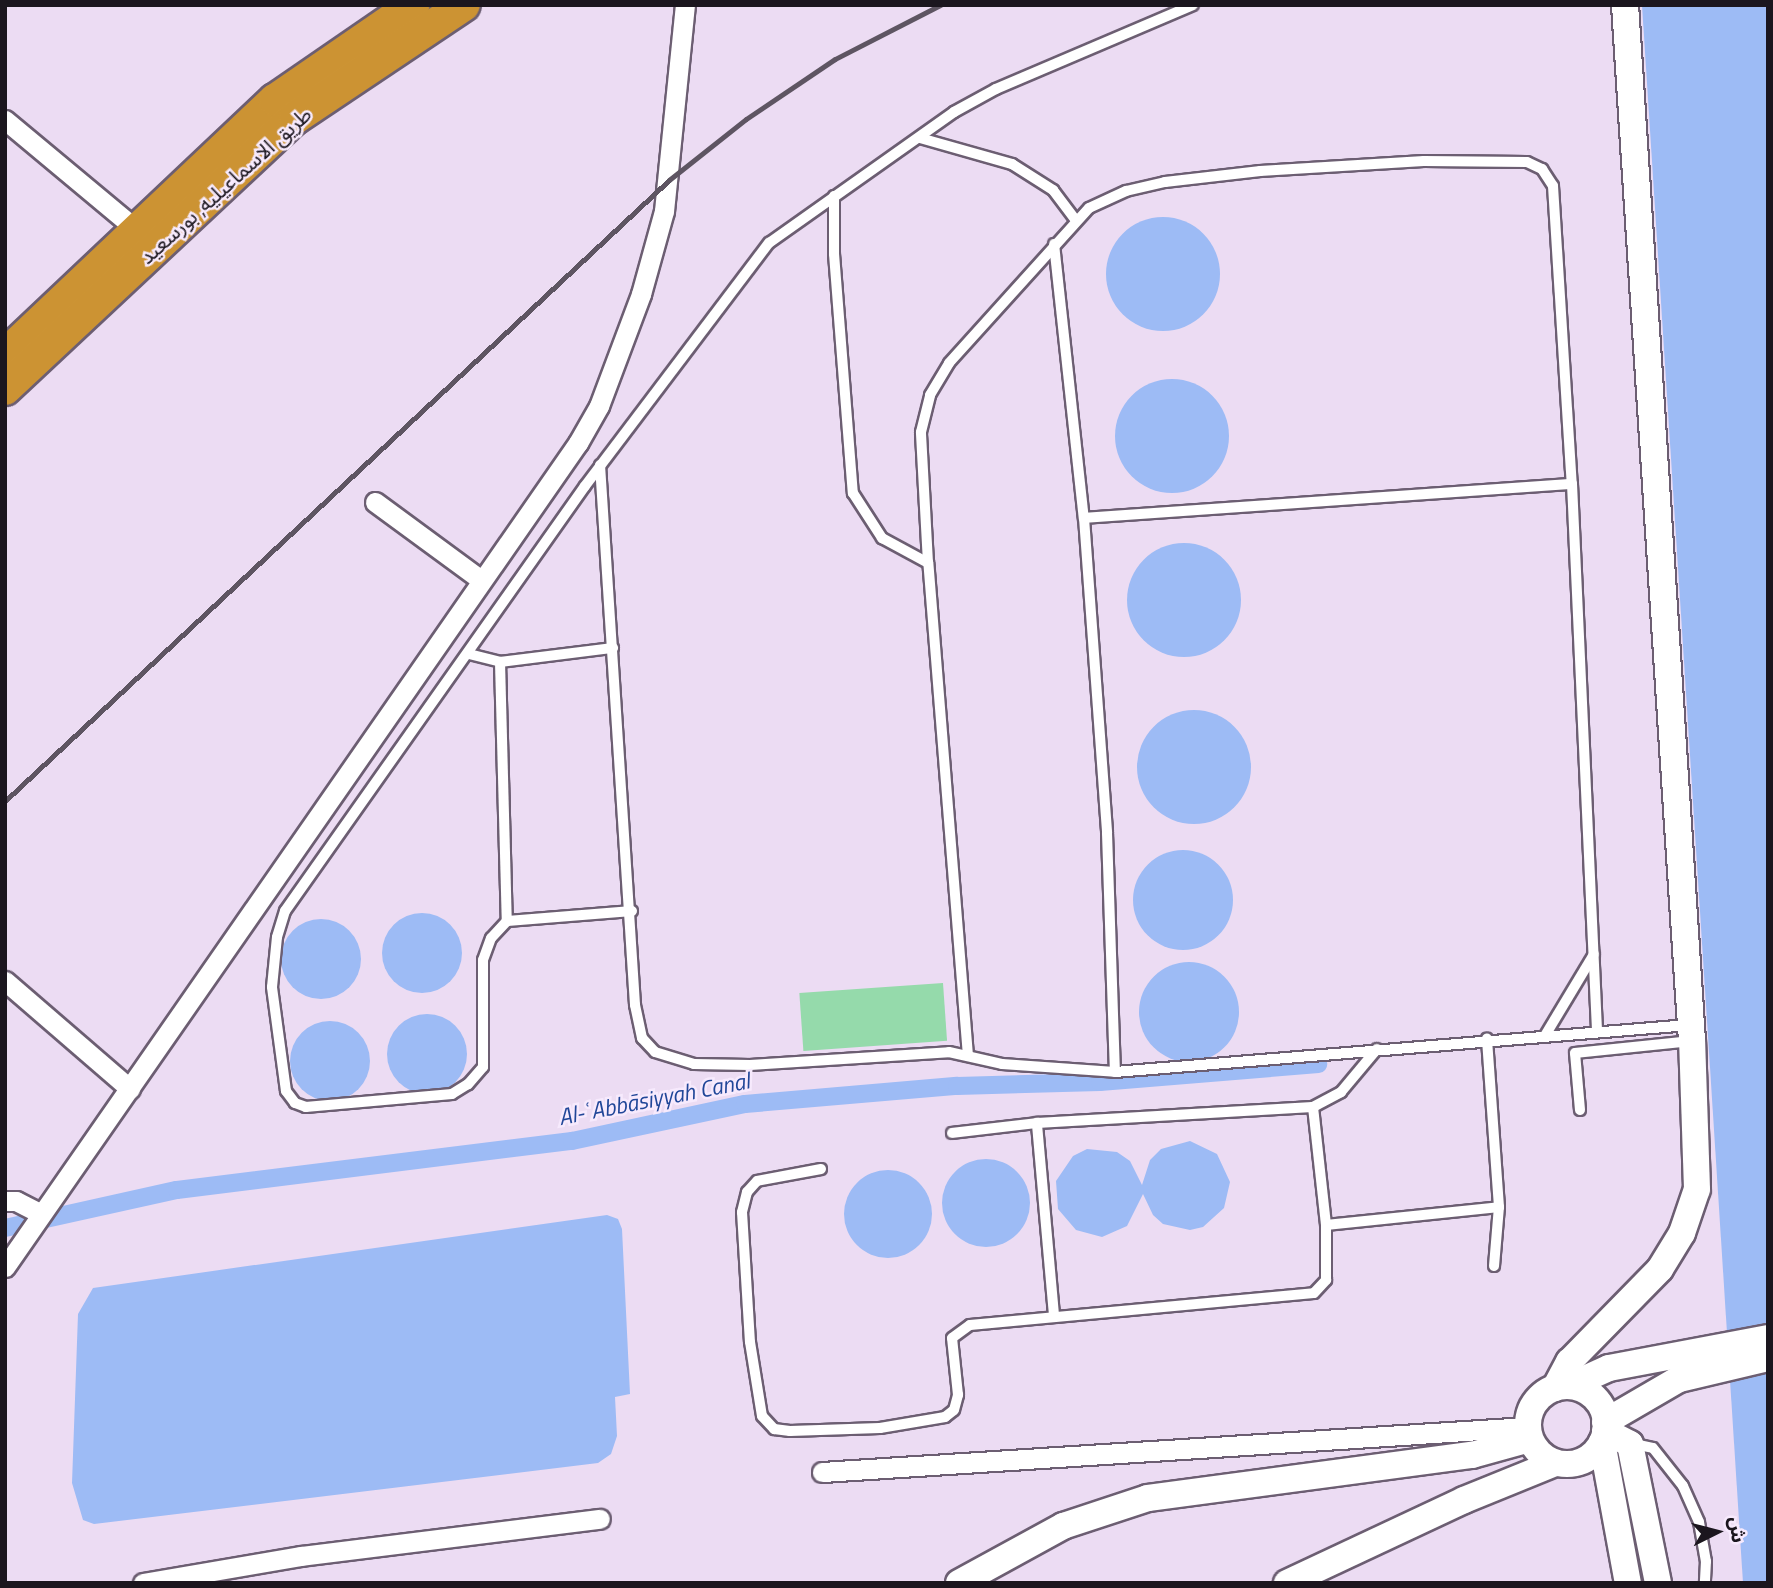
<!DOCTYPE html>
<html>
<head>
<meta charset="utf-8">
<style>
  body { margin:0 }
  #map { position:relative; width:1773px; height:1588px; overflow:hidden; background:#ecdcf3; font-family:"Titillium Web","Noto Sans Arabic",sans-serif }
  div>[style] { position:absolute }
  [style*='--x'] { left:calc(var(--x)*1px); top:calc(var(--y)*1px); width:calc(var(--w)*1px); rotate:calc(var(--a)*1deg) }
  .green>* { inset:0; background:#95daab; transform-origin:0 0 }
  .water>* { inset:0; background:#9dbbf5 }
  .round { border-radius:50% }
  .canal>* { height:18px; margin:-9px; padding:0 9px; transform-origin:9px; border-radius:9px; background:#9dbbf5 }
  .roads { filter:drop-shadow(2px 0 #6c5e72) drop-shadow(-2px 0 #6c5e72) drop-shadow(0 2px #6c5e72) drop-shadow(0 -2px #6c5e72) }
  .service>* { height:10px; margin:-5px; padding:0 5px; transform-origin:5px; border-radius:5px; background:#fff }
  .minor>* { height:19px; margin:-9.5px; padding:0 9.5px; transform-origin:9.5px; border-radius:9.5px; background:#fff }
  .secondary>* { height:26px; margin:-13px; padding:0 13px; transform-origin:13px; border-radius:13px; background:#fff }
  .secondary>.ring { margin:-13px; padding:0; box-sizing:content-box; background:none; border:26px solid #fff; border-radius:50% }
  .trunk>* { height:32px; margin:-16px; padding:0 16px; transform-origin:16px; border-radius:16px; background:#cc9333 }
  .rail>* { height:5px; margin:-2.5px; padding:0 2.5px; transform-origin:2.5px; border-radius:2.5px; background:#5e5562 }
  span { translate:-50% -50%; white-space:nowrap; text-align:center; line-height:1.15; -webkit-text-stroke:5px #f7eafd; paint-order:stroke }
  .street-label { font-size:21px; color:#1b161e }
  .water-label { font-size:23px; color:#204698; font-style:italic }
  .frame { position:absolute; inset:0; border:7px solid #1b161e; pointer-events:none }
  .north { position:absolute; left:1682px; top:1497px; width:70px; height:70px; -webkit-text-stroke:5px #f7eafd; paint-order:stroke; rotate:84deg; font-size:19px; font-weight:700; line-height:28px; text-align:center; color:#1b161e }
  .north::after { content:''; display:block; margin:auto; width:24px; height:32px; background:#1b161e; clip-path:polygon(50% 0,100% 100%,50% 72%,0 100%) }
</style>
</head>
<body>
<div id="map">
  <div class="green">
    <i style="left:943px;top:983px;width:58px;height:144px;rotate:86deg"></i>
  </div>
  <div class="water">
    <i style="clip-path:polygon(1642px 5px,1768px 5px,1768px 1583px,1743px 1583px)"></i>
    <i class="round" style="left:1106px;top:217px;width:114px;height:114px"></i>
    <i class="round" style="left:1115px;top:379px;width:114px;height:114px"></i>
    <i class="round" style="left:1127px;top:543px;width:114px;height:114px"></i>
    <i class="round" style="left:1137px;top:710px;width:114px;height:114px"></i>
    <i class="round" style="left:1133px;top:850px;width:100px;height:100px"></i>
    <i class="round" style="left:382px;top:913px;width:80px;height:80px"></i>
    <i class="round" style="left:281px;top:919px;width:80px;height:80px"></i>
    <i class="round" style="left:1139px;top:962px;width:100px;height:100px"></i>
    <i class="round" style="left:387px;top:1014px;width:80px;height:80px"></i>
    <i class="round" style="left:290px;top:1021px;width:80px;height:80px"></i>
    <i style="clip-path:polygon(1190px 1141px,1217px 1154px,1230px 1182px,1224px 1208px,1203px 1227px,1190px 1230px,1163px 1224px,1153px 1215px,1143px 1194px,1127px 1226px,1102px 1237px,1076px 1230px,1058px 1209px,1056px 1181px,1073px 1156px,1087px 1149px,1117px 1152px,1130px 1161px,1142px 1185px,1150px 1160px,1161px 1149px)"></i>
    <i class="round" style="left:942px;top:1159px;width:88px;height:88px"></i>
    <i class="round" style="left:844px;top:1170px;width:88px;height:88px"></i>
    <i style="clip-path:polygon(607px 1215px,618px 1219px,622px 1229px,630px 1394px,615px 1397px,617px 1436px,611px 1454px,598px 1463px,94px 1524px,83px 1520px,72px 1483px,78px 1314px,93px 1288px)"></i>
  </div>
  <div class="canal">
    <i style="--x:5;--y:1228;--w:176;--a:-12.5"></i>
    <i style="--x:177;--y:1190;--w:398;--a:-7.1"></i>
    <i style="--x:572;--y:1141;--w:177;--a:-12.1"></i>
    <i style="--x:745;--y:1104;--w:213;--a:-4.9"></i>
    <i style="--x:957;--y:1086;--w:143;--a:-1.6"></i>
    <i style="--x:1100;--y:1082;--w:219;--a:-4.7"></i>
  </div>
  <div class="roads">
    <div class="service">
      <i style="--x:920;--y:138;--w:96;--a:15.8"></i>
      <i style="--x:1012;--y:164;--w:49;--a:32.4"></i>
      <i style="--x:1053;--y:190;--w:36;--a:53"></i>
      <i style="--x:834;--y:196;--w:58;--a:90"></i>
      <i style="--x:834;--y:254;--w:240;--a:85.5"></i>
      <i style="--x:853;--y:493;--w:54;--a:57.2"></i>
      <i style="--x:882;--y:538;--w:52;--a:28.5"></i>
      <i style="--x:1054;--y:244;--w:276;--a:83.8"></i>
      <i style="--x:1084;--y:518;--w:316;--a:85.8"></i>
      <i style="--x:1107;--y:833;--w:239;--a:88.1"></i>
      <i style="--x:600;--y:465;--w:541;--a:86.29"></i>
      <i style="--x:635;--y:1005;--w:34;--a:78"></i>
      <i style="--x:642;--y:1038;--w:19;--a:47"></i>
      <i style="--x:655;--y:1052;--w:41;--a:17.1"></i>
      <i style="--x:694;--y:1064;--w:56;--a:1"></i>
      <i style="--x:750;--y:1065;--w:199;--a:-3.7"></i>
      <i style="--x:949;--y:1052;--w:54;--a:12.8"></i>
      <i style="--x:1002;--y:1064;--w:113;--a:4"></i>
      <i style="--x:1115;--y:1072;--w:576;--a:-4.68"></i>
      <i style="--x:1084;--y:518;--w:489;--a:-4"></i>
      <i style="--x:469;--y:654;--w:32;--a:14"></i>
      <i style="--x:500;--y:662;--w:114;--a:-7.1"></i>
      <i style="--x:500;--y:662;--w:259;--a:88.5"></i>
      <i style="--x:632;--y:911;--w:125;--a:175.4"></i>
      <i style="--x:507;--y:921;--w:23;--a:133"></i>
      <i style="--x:491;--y:938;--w:23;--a:110"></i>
      <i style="--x:483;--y:960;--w:107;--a:90"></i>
      <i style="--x:483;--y:1067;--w:23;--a:131"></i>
      <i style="--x:468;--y:1084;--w:19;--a:148"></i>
      <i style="--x:452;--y:1094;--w:147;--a:174.9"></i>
      <i style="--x:306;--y:1107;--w:12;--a:-160"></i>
      <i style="--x:295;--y:1103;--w:15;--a:-127"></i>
      <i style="--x:286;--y:1091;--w:105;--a:-97.7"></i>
      <i style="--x:272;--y:987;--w:50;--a:-84.3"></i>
      <i style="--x:277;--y:937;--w:27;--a:-73"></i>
      <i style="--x:285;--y:911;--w:520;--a:-54.78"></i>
      <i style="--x:585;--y:486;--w:305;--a:-52.9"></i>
      <i style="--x:769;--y:243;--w:227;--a:-35.3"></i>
      <i style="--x:954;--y:112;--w:48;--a:-28.7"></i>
      <i style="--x:996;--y:89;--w:214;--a:-23.1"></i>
      <i style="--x:1546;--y:1034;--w:93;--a:-59"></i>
      <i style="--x:968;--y:1056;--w:495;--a:-94.6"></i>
      <i style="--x:928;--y:563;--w:131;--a:-93.1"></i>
      <i style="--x:921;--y:432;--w:38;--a:-76"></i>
      <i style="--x:930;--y:395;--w:37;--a:-59"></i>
      <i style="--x:949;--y:363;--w:209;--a:-47.9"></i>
      <i style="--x:1089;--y:208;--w:41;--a:-24.7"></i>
      <i style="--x:1126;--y:191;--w:40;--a:-13"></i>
      <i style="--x:1165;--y:182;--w:96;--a:-6.6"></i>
      <i style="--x:1260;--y:171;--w:164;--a:-3.5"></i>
      <i style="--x:1424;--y:161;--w:103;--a:0.6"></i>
      <i style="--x:1527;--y:162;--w:17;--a:25"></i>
      <i style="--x:1542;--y:169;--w:20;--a:57"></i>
      <i style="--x:1553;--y:186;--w:299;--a:86.4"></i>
      <i style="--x:1572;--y:484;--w:548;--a:87.38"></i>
      <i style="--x:1313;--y:1107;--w:119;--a:83.7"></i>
      <i style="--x:1580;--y:1110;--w:57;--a:-95"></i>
      <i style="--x:1575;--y:1053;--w:117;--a:-5.9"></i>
      <i style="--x:952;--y:1133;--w:86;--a:-6.7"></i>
      <i style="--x:821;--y:1169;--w:65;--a:169.4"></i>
      <i style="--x:757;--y:1181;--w:15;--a:132"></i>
      <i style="--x:747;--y:1192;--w:21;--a:104"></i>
      <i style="--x:742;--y:1212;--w:130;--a:86.5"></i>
      <i style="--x:750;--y:1342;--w:75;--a:80.8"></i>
      <i style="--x:762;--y:1416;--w:18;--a:47"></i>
      <i style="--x:774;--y:1429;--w:16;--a:7"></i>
      <i style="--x:790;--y:1431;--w:90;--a:-1.9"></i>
      <i style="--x:880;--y:1428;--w:66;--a:-9.6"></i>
      <i style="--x:945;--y:1417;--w:11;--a:-38"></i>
      <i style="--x:954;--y:1410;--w:16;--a:-75"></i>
      <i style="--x:958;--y:1395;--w:57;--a:-96"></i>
      <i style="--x:952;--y:1338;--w:22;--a:-36"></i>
      <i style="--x:970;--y:1325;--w:345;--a:-5.3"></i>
      <i style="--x:1314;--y:1293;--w:18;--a:-47"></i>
      <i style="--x:1326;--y:1280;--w:55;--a:-90"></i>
      <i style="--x:1326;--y:1225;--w:174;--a:-5.9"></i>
      <i style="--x:1499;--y:1207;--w:169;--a:-94.1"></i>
      <i style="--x:1494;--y:1266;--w:59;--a:-85.2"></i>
      <i style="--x:1054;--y:1315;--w:193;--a:-95.1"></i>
      <i style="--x:1037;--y:1123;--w:276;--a:-3.3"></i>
      <i style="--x:1313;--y:1107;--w:32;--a:-28"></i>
      <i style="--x:1341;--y:1092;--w:56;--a:-50.1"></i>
      <i style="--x:1634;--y:1444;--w:19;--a:12"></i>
      <i style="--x:1653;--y:1448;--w:48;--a:51.7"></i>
      <i style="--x:1683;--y:1486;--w:39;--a:66"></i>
      <i style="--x:1699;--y:1522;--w:40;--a:80"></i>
      <i style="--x:1706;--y:1561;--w:22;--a:93"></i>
    </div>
    <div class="minor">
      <i style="--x:5;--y:120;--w:172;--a:39.8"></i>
      <i style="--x:375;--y:502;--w:132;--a:36.3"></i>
      <i style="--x:5;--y:981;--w:165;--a:40.8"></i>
      <i style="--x:5;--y:1201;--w:11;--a:0"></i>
      <i style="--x:16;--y:1201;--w:28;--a:27"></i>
      <i style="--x:5;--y:1267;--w:1004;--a:-55.19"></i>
      <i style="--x:578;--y:443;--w:43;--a:-60.4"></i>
      <i style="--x:599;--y:406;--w:120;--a:-69.4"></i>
      <i style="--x:641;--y:294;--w:86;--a:-74.5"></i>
      <i style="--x:664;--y:211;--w:207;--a:-84.2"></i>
      <i style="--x:822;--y:1472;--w:707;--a:-3.65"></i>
      <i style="--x:143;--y:1583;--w:160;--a:-9.7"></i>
      <i style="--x:301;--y:1556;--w:301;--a:-7.1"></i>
    </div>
    <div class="secondary">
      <i class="ring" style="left:1528px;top:1386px;width:52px;height:52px"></i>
      <i style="--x:1569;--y:1386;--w:44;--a:-24.2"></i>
      <i style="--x:1609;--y:1368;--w:162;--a:-10.7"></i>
      <i style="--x:1555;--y:1388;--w:30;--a:-62"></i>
      <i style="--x:1569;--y:1362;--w:130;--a:-45.6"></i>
      <i style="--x:1660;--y:1269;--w:42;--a:-58.6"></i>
      <i style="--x:1682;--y:1233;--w:46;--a:-71.2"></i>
      <i style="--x:1697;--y:1189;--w:148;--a:-91.9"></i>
      <i style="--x:1692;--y:1041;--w:1038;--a:-93.7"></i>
      <i style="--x:1605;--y:1422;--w:86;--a:-30.2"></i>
      <i style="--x:1679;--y:1379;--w:91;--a:-13.3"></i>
      <i style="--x:1605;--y:1431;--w:28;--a:27"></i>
      <i style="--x:1630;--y:1444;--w:142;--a:78.6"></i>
      <i style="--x:1602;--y:1442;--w:143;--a:79.6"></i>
      <i style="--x:959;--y:1583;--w:119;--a:-28.7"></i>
      <i style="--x:1063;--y:1526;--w:89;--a:-18.2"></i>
      <i style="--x:1148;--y:1498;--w:327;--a:-7.6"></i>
      <i style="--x:1472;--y:1455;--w:60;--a:-15.4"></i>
      <i style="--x:1287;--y:1583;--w:195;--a:-25.1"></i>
      <i style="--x:1464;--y:1500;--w:98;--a:-22.1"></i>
    </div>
    <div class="trunk">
      <i style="--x:5;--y:355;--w:371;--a:-43.4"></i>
      <i style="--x:275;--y:100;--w:168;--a:-34.5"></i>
      <i style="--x:5;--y:389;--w:397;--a:-43.1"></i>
      <i style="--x:295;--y:118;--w:203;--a:-33.8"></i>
    </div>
  </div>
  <div class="rail">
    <i style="--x:5;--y:801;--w:909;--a:-43.08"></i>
    <i style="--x:669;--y:180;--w:98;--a:-38.4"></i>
    <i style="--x:746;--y:119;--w:107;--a:-34"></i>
    <i style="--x:835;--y:59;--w:118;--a:-27.2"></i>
  </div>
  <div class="street-label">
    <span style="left:225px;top:185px;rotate:-42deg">طريق الاسماعيليه, بورسعيد</span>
  </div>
  <div class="water-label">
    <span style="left:654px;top:1099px;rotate:-11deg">Al-ʿAbbāsiyyah Canal</span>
  </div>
  <div class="frame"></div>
  <div class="north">ش</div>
</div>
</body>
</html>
